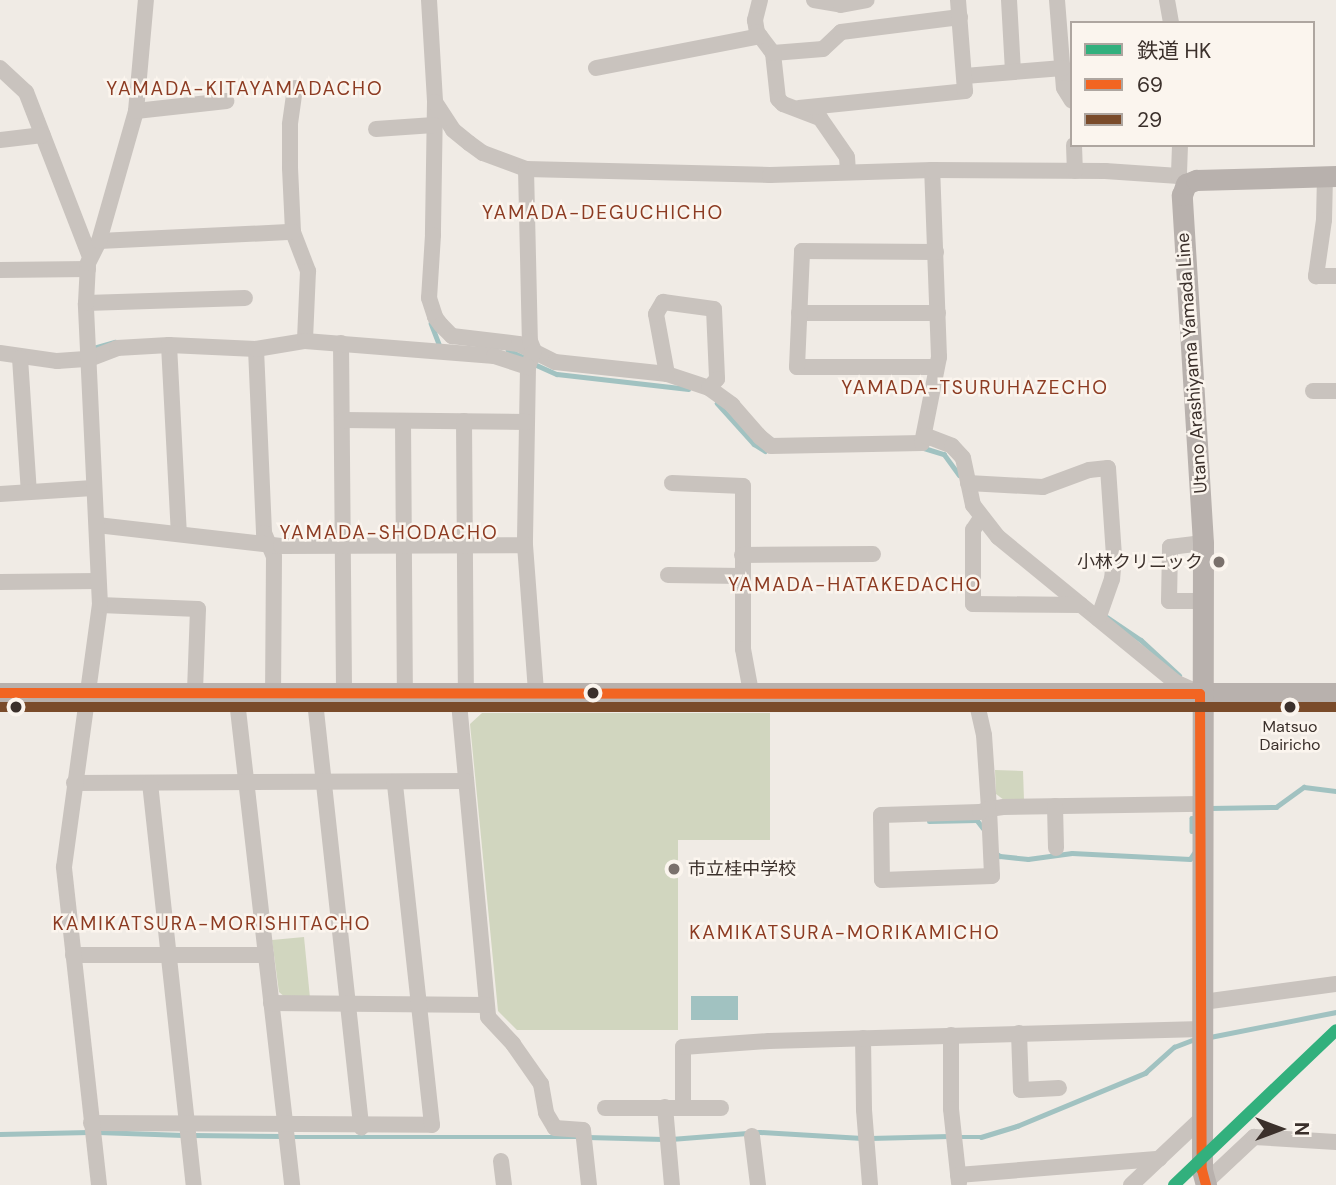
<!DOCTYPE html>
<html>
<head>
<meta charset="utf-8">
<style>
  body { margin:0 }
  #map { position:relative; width:1336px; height:1185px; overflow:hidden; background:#f0ebe5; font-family:"DM Sans","Noto Sans JP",sans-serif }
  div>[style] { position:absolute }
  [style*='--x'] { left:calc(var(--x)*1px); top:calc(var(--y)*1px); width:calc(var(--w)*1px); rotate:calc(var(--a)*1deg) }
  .green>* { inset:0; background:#d1d6bf }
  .water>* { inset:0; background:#a1c2c1; transform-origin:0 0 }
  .stream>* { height:4.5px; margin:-2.25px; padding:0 2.25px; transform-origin:2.25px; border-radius:2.25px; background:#a1c2c1 }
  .minor>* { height:16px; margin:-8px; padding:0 8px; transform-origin:8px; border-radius:8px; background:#c9c3be }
  .major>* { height:21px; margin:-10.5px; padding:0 10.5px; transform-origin:10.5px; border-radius:10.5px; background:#b8b1ad }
  .bus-1>* { height:10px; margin:-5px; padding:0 5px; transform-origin:5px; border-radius:5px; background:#f26522 }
  .bus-2>* { height:10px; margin:-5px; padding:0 5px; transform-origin:5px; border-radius:5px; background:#7a4b2a }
  .rail-1>* { height:12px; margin:-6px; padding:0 6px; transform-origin:6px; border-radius:6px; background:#32b07d }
  .dots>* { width:19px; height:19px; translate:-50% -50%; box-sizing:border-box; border:4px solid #fbf5ee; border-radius:50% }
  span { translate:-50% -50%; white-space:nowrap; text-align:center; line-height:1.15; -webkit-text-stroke:5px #fbf5ee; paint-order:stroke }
  .bus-label { font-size:16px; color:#3b302b }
  .street-label { font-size:18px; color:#3b302b }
  .poi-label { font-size:18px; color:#3b302b }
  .right { translate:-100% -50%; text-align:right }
  .left { translate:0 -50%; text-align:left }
  .neighbourhood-label { font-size:19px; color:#8c3b22; letter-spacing:2px }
  .legend { position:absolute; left:1070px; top:21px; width:245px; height:126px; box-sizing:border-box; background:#fbf5ee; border:2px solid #aea6a0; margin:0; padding:9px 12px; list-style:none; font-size:21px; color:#3b302b }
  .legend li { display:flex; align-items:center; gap:14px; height:35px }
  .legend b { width:35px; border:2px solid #aea6a0 }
  .north { position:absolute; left:1245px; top:1094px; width:70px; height:70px; -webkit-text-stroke:5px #fbf5ee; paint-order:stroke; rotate:90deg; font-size:19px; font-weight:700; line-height:28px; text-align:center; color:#3b302b }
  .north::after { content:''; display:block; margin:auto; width:24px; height:32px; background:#3b302b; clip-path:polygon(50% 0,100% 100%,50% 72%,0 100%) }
</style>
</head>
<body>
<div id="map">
  <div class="green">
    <i style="clip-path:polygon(482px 713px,770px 713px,770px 840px,678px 840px,678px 1030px,517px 1030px,498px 1011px,470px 724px)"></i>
    <i style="clip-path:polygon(995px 770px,1023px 771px,1024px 800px,1004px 800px,996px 794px)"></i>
    <i style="clip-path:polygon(304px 937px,310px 998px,286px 998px,279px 992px,272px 940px)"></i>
  </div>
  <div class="water">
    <i style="left:691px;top:996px;width:47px;height:24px"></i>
  </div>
  <div class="stream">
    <i style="--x:431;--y:323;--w:26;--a:69"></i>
    <i style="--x:90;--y:349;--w:26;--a:-16"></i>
    <i style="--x:508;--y:350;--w:19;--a:25"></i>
    <i style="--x:532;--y:363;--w:27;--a:24"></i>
    <i style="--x:557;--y:374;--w:132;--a:6.5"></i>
    <i style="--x:717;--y:403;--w:55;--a:47.9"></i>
    <i style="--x:754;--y:444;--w:13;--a:32"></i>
    <i style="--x:924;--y:448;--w:21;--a:17"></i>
    <i style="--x:944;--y:454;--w:26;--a:54"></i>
    <i style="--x:1107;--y:617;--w:41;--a:34.1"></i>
    <i style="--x:1141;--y:640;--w:52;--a:42.6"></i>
    <i style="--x:1233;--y:707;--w:103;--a:0"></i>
    <i style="--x:1210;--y:808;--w:66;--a:-0.9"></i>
    <i style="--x:1276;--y:807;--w:34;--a:-36"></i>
    <i style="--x:1304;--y:787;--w:32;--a:7"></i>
    <i style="--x:1192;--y:818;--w:13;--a:90"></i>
    <i style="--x:929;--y:821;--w:48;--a:-1.2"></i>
    <i style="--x:977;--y:820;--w:10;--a:53"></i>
    <i style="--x:994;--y:852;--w:7;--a:34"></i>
    <i style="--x:1000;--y:856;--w:28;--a:6"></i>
    <i style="--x:1028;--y:859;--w:44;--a:-7.8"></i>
    <i style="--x:1072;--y:853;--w:118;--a:2.9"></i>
    <i style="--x:1190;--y:859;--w:7;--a:-56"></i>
    <i style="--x:1210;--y:1037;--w:128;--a:-11.2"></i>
    <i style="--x:98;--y:1132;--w:85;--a:2"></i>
    <i style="--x:0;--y:1134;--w:89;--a:-1.3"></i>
    <i style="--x:192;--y:1135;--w:89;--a:0.6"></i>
    <i style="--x:290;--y:1137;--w:289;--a:0"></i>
    <i style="--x:587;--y:1137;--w:76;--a:1.5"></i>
    <i style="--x:958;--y:1137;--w:23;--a:0"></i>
    <i style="--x:981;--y:1137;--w:38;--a:-17"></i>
    <i style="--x:1017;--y:1126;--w:139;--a:-22.5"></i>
    <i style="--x:1145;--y:1073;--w:39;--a:-42"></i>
    <i style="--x:1174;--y:1047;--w:19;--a:-21"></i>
    <i style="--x:870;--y:1138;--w:79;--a:-1.5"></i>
    <i style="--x:671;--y:1139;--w:89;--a:-4.5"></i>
    <i style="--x:760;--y:1132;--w:102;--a:3.4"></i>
  </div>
  <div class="minor">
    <i style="--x:429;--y:0;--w:102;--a:86.6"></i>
    <i style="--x:435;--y:102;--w:133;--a:90.9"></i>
    <i style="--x:433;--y:235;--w:63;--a:93.6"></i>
    <i style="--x:429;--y:298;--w:20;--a:72"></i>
    <i style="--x:435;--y:317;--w:10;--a:53"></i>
    <i style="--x:441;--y:325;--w:16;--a:45"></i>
    <i style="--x:452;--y:336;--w:67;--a:6.8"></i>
    <i style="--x:519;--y:344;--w:40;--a:26.6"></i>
    <i style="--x:555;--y:362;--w:113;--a:6.1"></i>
    <i style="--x:667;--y:374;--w:44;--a:18.4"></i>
    <i style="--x:709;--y:388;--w:29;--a:36"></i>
    <i style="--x:732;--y:405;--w:43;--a:48.8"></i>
    <i style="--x:760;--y:437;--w:14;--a:39"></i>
    <i style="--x:771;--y:446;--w:151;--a:-1.1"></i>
    <i style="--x:922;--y:443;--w:88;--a:-78.8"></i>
    <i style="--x:939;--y:357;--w:187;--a:-92.1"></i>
    <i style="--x:760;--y:0;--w:21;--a:104"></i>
    <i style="--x:755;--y:20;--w:12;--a:81"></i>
    <i style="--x:757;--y:32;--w:26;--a:53"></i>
    <i style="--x:773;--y:53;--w:46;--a:83.8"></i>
    <i style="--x:778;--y:99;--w:7;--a:45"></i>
    <i style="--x:783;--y:104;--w:40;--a:21"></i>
    <i style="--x:820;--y:118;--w:47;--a:55.3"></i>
    <i style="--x:847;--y:157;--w:14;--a:86"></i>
    <i style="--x:814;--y:0;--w:27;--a:10"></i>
    <i style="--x:841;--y:5;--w:26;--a:-11"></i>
    <i style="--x:1009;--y:0;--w:72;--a:86.8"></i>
    <i style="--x:1057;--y:0;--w:88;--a:85.5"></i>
    <i style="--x:1064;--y:88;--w:15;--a:58"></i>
    <i style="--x:1167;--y:0;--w:23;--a:80"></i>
    <i style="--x:773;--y:53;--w:50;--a:-4.6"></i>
    <i style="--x:823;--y:49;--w:25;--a:-43"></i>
    <i style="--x:841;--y:32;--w:120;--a:-7.2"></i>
    <i style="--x:0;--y:68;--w:35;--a:43"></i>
    <i style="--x:26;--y:92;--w:177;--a:68.8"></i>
    <i style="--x:596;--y:68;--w:167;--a:-11"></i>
    <i style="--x:965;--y:76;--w:98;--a:-4.7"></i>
    <i style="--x:295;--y:88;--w:37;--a:98"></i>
    <i style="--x:290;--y:125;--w:43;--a:90"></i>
    <i style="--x:290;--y:168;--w:64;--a:87.3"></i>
    <i style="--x:293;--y:232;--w:42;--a:69"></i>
    <i style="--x:308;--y:271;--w:70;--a:92.5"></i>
    <i style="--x:435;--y:102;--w:33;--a:57"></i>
    <i style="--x:453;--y:130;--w:21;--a:39"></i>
    <i style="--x:469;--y:143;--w:17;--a:36"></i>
    <i style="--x:483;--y:153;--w:46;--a:20.4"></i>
    <i style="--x:526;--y:169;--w:244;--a:1.4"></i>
    <i style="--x:770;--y:175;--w:162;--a:-1.8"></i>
    <i style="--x:932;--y:170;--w:173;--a:0.3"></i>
    <i style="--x:1105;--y:171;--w:74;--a:3.9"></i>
    <i style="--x:799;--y:108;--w:167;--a:-5.8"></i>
    <i style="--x:965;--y:91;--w:91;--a:-94.4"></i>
    <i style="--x:136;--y:111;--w:91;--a:-6.3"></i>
    <i style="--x:376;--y:129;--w:58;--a:-3.9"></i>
    <i style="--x:0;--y:140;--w:43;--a:-6.6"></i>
    <i style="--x:1074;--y:145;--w:26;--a:88"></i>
    <i style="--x:1180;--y:145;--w:31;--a:92"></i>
    <i style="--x:1179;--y:176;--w:8;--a:50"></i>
    <i style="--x:526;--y:169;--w:172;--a:88.7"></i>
    <i style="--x:530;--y:341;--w:11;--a:68"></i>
    <i style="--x:534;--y:351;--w:17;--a:111"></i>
    <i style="--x:528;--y:367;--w:178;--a:91"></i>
    <i style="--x:525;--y:545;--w:147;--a:85.7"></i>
    <i style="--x:1325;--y:176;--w:44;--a:91.3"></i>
    <i style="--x:1324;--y:220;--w:57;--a:98.1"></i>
    <i style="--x:1316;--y:276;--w:20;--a:0"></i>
    <i style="--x:99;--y:241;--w:194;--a:-2.7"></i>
    <i style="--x:0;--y:270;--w:88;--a:-0.7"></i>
    <i style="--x:86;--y:303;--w:159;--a:-1.8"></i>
    <i style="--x:799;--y:313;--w:139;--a:0"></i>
    <i style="--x:341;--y:343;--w:349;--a:89.5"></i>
    <i style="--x:169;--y:345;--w:189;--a:87"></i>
    <i style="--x:256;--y:349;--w:184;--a:87.5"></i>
    <i style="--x:264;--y:533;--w:25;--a:67"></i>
    <i style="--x:274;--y:556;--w:136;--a:90.4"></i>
    <i style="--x:0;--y:353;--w:58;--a:8"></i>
    <i style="--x:57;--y:361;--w:32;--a:-4"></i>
    <i style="--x:89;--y:359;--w:30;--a:-21"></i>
    <i style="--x:117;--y:348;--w:52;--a:-3.3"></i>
    <i style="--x:169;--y:345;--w:87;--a:2.6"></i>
    <i style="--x:256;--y:349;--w:50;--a:-9.3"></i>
    <i style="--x:305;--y:341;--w:190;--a:4.5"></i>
    <i style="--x:494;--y:356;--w:36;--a:18"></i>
    <i style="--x:20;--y:358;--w:134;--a:86.2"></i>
    <i style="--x:936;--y:367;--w:139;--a:180"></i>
    <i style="--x:797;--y:367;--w:116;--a:-87.5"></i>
    <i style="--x:802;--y:251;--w:134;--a:0.4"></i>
    <i style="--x:667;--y:374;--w:61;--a:-100.4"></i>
    <i style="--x:656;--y:314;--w:14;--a:-60"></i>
    <i style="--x:663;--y:302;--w:51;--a:7.8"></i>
    <i style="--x:714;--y:309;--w:70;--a:87.5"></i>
    <i style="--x:717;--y:379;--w:12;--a:132"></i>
    <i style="--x:1313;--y:391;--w:23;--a:0"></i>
    <i style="--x:343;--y:420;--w:184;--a:0.6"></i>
    <i style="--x:403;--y:421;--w:271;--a:89.6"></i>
    <i style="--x:464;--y:421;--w:271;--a:89.6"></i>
    <i style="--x:924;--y:435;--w:30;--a:21"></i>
    <i style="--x:952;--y:446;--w:16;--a:47"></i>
    <i style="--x:963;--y:458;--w:48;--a:78"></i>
    <i style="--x:973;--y:505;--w:41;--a:52"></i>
    <i style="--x:998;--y:537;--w:229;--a:39.3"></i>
    <i style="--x:1175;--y:682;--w:22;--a:24"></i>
    <i style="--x:672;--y:483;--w:71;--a:2.4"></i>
    <i style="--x:743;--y:486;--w:163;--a:90"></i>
    <i style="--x:743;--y:649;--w:44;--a:79.5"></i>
    <i style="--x:968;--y:483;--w:75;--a:3.1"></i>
    <i style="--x:1043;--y:487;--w:49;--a:-20.3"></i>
    <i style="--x:1089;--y:470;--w:19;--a:-6"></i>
    <i style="--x:1108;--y:468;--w:89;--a:86.1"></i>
    <i style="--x:1114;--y:557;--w:22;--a:95"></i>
    <i style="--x:1112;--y:579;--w:42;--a:109.3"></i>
    <i style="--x:0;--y:494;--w:93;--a:-3.7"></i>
    <i style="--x:981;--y:518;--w:14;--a:124"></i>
    <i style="--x:973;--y:530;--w:74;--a:90"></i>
    <i style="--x:973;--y:604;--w:108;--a:0.5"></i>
    <i style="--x:97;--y:525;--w:185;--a:6.5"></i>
    <i style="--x:281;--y:546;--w:244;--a:-0.2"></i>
    <i style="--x:742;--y:555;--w:131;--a:-0.4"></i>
    <i style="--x:668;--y:575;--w:74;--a:0.8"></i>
    <i style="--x:0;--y:582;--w:98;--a:-0.6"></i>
    <i style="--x:1202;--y:601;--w:33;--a:180"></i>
    <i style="--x:1169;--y:601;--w:54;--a:-88.9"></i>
    <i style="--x:1170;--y:547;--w:33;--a:-7"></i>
    <i style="--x:100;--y:605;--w:98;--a:2.3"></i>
    <i style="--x:198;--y:609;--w:83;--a:92.1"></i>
    <i style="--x:974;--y:691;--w:45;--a:77.2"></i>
    <i style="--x:984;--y:735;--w:74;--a:86.1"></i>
    <i style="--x:989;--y:809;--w:67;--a:87.4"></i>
    <i style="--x:992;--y:876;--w:110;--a:177.9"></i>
    <i style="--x:882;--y:880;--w:65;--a:-90.9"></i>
    <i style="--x:881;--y:815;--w:99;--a:-1.7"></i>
    <i style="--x:980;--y:812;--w:9;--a:-18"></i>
    <i style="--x:989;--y:809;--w:14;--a:-8"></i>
    <i style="--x:1003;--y:807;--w:199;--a:-0.9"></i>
    <i style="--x:236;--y:692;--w:496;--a:83.5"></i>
    <i style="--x:314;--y:692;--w:438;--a:83.8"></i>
    <i style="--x:458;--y:692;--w:326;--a:84.7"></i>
    <i style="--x:488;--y:1017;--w:37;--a:47"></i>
    <i style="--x:513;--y:1044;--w:49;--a:55"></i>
    <i style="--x:541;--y:1084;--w:29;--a:80"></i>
    <i style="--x:546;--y:1113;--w:17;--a:59"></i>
    <i style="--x:555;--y:1128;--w:28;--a:4"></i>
    <i style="--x:583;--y:1130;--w:55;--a:83.8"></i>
    <i style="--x:74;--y:783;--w:392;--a:-0.3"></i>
    <i style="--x:150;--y:783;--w:404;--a:83.8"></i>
    <i style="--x:1055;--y:806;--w:42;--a:88.6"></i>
    <i style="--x:73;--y:955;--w:193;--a:0"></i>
    <i style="--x:1203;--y:1002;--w:134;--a:-7.7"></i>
    <i style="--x:271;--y:1003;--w:215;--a:0.5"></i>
    <i style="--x:1019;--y:1033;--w:57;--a:88"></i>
    <i style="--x:1021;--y:1090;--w:38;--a:-3"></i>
    <i style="--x:951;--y:1035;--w:74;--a:90"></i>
    <i style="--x:951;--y:1109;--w:74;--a:83.8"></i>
    <i style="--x:863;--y:1038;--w:72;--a:89.2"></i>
    <i style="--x:864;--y:1110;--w:75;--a:85.4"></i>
    <i style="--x:665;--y:1107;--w:78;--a:84.9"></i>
    <i style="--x:683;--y:1107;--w:60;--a:-90"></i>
    <i style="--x:683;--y:1047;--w:86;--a:-4"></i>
    <i style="--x:769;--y:1041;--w:433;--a:-1.6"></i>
    <i style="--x:605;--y:1108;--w:116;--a:0"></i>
    <i style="--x:91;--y:1123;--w:341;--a:0.3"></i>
    <i style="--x:432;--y:1125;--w:345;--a:-96.2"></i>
    <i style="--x:752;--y:1136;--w:49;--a:83"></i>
    <i style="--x:501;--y:1161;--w:24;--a:83"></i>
    <i style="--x:958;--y:1175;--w:202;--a:-4.6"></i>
    <i style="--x:1206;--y:1182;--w:66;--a:-43.2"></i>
    <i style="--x:1254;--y:1137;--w:82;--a:3.5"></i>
    <i style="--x:99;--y:1185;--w:320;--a:-96.3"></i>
    <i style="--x:64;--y:867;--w:264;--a:-82.2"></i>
    <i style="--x:100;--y:605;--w:302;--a:-92.7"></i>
    <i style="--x:86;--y:303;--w:40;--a:-87.1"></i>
    <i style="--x:88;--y:263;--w:25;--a:-63"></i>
    <i style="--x:99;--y:241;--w:135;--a:-74.1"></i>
    <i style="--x:136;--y:111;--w:111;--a:-84.9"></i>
    <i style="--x:1131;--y:1185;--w:98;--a:-43.3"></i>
  </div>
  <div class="major">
    <i style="--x:0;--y:693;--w:1336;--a:0"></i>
    <i style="--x:1206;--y:1185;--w:16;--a:-105"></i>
    <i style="--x:1202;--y:1170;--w:627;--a:-89.91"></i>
    <i style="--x:1203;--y:543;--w:349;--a:-93.5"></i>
    <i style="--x:1182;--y:195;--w:12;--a:-70"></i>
    <i style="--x:1186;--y:184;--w:11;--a:-22"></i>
    <i style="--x:1196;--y:180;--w:140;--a:-1.6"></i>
  </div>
  <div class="bus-1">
    <i style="--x:0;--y:693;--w:1200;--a:0.05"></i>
    <i style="--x:1200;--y:694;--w:476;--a:89.8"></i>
    <i style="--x:1202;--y:1170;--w:16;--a:75"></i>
  </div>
  <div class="bus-2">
    <i style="--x:0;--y:707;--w:1336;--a:0"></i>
  </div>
  <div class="rail-1">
    <i style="--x:1174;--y:1185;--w:224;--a:-43.7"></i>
  </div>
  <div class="dots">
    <i style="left:1219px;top:562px;background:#7a716c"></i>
    <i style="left:593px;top:693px;background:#3b302b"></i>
    <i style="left:16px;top:707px;background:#3b302b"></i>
    <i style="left:1290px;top:707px;background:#3b302b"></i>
    <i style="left:674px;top:869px;background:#7a716c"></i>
  </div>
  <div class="bus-label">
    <span style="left:1290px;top:736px">Matsuo<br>Dairicho</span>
  </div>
  <div class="street-label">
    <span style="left:1192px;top:363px;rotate:-94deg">Utano Arashiyama Yamada Line</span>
  </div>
  <div class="poi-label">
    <span class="right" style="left:1203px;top:562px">小林クリニック</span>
    <span class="left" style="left:688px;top:869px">市立桂中学校</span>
  </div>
  <div class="neighbourhood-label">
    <span style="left:245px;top:89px">YAMADA-KITAYAMADACHO</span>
    <span style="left:603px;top:213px">YAMADA-DEGUCHICHO</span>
    <span style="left:975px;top:388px">YAMADA-TSURUHAZECHO</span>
    <span style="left:389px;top:533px">YAMADA-SHODACHO</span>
    <span style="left:855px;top:585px">YAMADA-HATAKEDACHO</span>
    <span style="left:212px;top:924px">KAMIKATSURA-MORISHITACHO</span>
    <span style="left:845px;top:933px">KAMIKATSURA-MORIKAMICHO</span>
  </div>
  <ul class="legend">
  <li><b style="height:9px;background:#32b07d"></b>鉄道 HK</li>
  <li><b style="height:9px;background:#f26522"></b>69</li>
  <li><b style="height:9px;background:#7a4b2a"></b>29</li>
  </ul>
  <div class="north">N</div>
</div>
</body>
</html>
